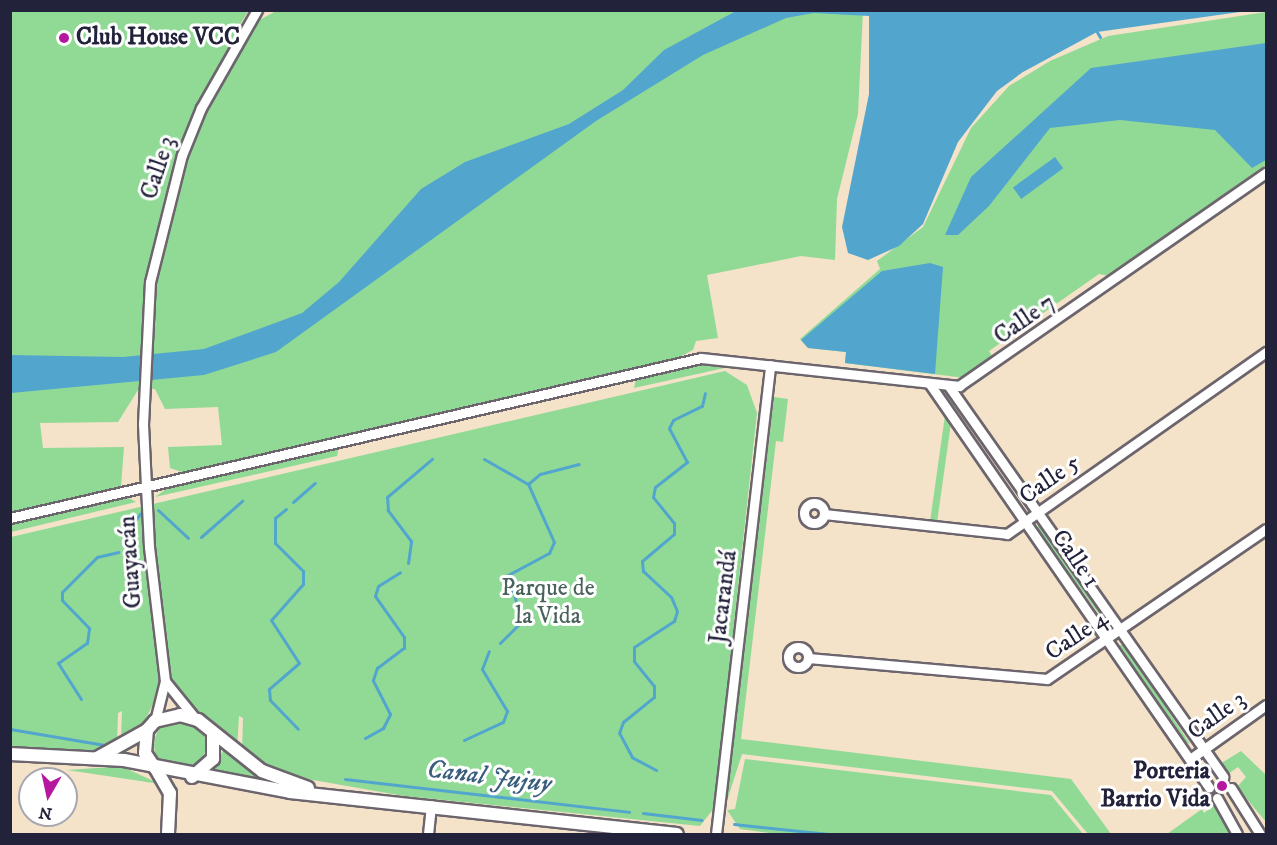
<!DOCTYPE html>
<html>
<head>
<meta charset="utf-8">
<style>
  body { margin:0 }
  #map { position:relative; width:1277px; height:845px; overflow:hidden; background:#f4e2c9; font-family:"IM FELL DW Pica",serif }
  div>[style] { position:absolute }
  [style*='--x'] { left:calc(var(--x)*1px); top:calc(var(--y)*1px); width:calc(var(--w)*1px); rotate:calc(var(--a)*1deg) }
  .green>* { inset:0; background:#91da96; transform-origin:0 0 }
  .round { border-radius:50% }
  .water>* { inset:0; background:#52a6ce; transform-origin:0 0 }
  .stream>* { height:3px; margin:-1.5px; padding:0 1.5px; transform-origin:1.5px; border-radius:1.5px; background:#52a6ce }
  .roads { filter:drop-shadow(2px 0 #6c656d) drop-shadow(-2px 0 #6c656d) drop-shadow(0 2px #6c656d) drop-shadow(0 -2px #6c656d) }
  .street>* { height:9px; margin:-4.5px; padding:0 4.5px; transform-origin:4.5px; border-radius:4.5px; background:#fff }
  .street>.ring { margin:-4.5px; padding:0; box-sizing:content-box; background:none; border:9px solid #fff; border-radius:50% }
  .secondary>* { height:12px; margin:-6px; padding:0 6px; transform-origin:6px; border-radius:6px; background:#fff }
  .dots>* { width:16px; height:16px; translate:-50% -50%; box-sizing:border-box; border:3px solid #fff; border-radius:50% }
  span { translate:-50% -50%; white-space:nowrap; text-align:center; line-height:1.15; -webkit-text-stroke:6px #fff; paint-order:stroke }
  .poi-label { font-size:24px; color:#22223b; font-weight:700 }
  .left { translate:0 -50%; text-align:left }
  .right { translate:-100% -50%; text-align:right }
  .street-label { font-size:24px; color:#22223b }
  .park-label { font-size:24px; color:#49625b }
  .water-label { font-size:26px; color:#385d7d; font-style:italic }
  .frame { position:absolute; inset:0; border:12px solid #22223b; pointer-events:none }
  .north { position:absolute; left:18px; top:767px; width:60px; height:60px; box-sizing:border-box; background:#fff; border:2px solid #a7a7b1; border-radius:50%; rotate:189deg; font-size:16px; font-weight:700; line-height:24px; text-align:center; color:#22223b }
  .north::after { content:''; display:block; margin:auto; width:21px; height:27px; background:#b5179e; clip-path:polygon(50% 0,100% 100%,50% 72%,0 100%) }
</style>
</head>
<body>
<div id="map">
  <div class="green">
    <i style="clip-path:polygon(278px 10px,863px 11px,858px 114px,837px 199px,835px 260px,801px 256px,707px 275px,718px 338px,696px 341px,693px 350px,672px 361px,185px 473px,170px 468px,168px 447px,222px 445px,218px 407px,165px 409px,155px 389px,138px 390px,118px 422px,40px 423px,43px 448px,124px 447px,121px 486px,11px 513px,10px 11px,248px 11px,235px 33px)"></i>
    <i style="clip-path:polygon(1266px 12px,1266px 165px,1109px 276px,1099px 274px,989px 351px,993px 358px,965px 378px,845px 363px,846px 352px,808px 348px,800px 339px,880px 269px,877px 261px,923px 227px,971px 128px,1009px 86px,1050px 61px,1108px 36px)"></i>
    <i style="clip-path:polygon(700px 364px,729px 367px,634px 388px,636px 378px)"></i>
    <i style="clip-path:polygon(725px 371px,747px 385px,757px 413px,714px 808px,700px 826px,404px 796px,296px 777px,242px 753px,243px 718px,239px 716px,237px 750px,174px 689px,159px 691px,145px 721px,121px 738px,122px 711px,118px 713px,117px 744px,100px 752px,71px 754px,11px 747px,11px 537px)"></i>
    <i style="clip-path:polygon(774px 397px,788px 399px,783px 442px,776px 441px,741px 739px,1071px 779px,1111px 834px,1088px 834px,1052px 791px,742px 754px,726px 804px)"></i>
    <i style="left:947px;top:401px;width:7px;height:131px;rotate:8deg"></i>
    <i style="clip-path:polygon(339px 446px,337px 456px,155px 497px,172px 485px)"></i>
    <i style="clip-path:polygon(125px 496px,136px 502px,11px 532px,10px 521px)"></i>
    <i style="clip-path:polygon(1039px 525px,1108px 623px,1107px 625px,1037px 529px)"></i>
    <i style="clip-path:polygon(1119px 645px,1125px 645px,1190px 744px,1186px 742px)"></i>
    <i class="round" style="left:154px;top:719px;width:52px;height:52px"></i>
    <i style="clip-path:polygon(224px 749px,241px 764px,281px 785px,211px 771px)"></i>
    <i style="clip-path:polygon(1241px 751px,1266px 775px,1266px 822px,1237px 787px,1246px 777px,1238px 767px,1228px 774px,1220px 764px)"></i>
    <i style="clip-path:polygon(745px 759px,1051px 795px,1083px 834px,777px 834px,740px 829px,727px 810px,735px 809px)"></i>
    <i style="clip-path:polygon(125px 768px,160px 784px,67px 770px,112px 767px)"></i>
    <i style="clip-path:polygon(1215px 805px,1233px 834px,1167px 834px,1202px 809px,1204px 813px)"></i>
  </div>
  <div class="water">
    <i style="clip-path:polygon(736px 11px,1247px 11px,1097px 32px,1023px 72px,997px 91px,958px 142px,923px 224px,899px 246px,868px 260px,848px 253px,842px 227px,869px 94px,869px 16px,814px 13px,786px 18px,703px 55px,596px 121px,276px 352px,204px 375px,11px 393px,10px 355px,123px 357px,204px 349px,302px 313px,339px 282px,421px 189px,465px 162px,569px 124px,623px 90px,664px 50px)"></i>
    <i style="clip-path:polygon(1266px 43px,1266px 160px,1252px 168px,1215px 130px,1120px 120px,1050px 128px,989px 206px,958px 235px,945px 235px,971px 177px,1091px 68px)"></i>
    <i style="left:1055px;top:157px;width:14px;height:52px;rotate:54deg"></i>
    <i style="clip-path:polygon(930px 263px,943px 267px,935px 374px,845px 363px,846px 352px,808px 348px,801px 340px,882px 271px)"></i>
  </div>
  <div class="stream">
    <i style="--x:1097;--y:32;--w:6;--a:59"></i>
    <i style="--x:1266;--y:184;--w:1;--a:90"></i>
    <i style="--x:484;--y:459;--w:51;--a:29.6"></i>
    <i style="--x:293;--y:502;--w:29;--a:-41"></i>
    <i style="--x:286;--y:509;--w:14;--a:141"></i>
    <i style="--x:275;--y:518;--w:25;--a:90"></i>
    <i style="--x:275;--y:543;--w:40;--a:45"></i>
    <i style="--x:303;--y:571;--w:13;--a:90"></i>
    <i style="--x:303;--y:584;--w:48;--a:131.6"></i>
    <i style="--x:271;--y:620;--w:51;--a:56.9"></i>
    <i style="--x:299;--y:663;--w:40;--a:139"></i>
    <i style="--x:269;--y:689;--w:11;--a:85"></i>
    <i style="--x:270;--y:700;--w:40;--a:46"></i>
    <i style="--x:158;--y:510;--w:41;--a:43"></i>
    <i style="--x:201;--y:537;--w:55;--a:-41.3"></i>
    <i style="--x:130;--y:552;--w:27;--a:-86"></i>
    <i style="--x:132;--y:525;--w:14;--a:-54"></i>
    <i style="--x:408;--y:563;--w:22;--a:-82"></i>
    <i style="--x:411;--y:541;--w:39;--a:-127"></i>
    <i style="--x:388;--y:510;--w:13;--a:-94"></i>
    <i style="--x:387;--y:497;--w:59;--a:-40.2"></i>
    <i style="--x:500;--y:643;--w:31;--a:-45"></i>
    <i style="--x:522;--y:621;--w:48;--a:-106.9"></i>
    <i style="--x:508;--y:575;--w:47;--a:-28.2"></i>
    <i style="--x:549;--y:553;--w:12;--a:-66"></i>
    <i style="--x:554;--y:542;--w:64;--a:-114.1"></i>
    <i style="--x:528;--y:484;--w:16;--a:-40"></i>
    <i style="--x:540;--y:474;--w:40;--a:-14.4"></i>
    <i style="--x:81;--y:699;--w:43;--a:-122.6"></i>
    <i style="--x:58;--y:663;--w:35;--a:-35"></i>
    <i style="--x:87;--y:643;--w:15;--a:-82"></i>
    <i style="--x:89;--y:628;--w:39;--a:-134"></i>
    <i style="--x:62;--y:600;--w:8;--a:-90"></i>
    <i style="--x:62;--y:592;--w:49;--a:-45"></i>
    <i style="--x:97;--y:557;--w:22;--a:-13"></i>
    <i style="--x:10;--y:729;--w:96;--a:9.6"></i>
    <i style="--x:365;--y:738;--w:21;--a:-29"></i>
    <i style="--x:383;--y:728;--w:16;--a:-63"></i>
    <i style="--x:390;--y:714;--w:38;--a:-117"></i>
    <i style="--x:373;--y:680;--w:13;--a:-72"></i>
    <i style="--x:377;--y:668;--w:34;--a:-37"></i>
    <i style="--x:404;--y:648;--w:11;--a:-90"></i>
    <i style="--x:404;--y:637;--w:50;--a:-125.3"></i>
    <i style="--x:375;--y:596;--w:10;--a:-73"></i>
    <i style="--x:378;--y:586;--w:26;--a:-32"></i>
    <i style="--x:464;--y:740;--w:43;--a:-24.8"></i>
    <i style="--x:503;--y:722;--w:12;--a:-70"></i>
    <i style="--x:507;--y:711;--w:49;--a:-120.8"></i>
    <i style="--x:482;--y:669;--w:19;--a:-69"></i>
    <i style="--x:656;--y:770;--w:27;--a:-152"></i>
    <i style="--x:632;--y:757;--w:27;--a:-118"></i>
    <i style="--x:619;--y:733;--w:12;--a:-70"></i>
    <i style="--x:623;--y:722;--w:40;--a:-39"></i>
    <i style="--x:654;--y:697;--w:11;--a:-90"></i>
    <i style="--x:654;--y:686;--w:32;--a:-129"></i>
    <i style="--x:634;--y:661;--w:14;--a:-90"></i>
    <i style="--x:634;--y:647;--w:48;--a:-33"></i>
    <i style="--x:674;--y:621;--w:10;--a:-73"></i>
    <i style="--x:677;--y:611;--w:15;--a:-113"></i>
    <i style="--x:671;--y:597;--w:38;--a:-137"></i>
    <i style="--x:643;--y:571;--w:10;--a:-96"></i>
    <i style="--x:642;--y:561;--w:42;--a:-40.2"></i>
    <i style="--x:674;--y:534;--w:11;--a:-90"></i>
    <i style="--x:674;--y:523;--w:33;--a:-129"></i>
    <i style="--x:653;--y:497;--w:10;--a:-79"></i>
    <i style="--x:655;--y:487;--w:41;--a:-38"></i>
    <i style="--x:687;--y:462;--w:38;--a:-118"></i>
    <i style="--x:669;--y:428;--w:9;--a:-63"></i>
    <i style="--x:673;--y:420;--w:32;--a:-26"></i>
    <i style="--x:702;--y:406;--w:13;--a:-77"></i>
    <i style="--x:345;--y:779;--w:286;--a:6.6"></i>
    <i style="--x:643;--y:813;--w:59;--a:6.8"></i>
    <i style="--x:734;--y:824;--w:95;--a:6.1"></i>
  </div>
  <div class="roads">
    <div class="street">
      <i style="--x:929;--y:383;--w:492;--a:55.3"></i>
      <i style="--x:948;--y:385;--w:479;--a:54.9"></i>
      <i class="ring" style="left:804px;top:503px;width:11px;height:11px"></i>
      <i style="--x:824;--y:514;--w:184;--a:6.2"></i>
      <i style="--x:1007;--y:534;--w:317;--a:-35.1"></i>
      <i style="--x:10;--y:518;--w:709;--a:-13.04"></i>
      <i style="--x:701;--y:358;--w:260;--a:6.2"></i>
      <i style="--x:959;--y:386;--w:374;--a:-34.8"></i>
      <i class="ring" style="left:788px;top:647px;width:11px;height:11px"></i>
      <i style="--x:808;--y:658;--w:240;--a:5"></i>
      <i style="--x:1047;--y:679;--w:265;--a:-34.4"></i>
      <i style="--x:165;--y:681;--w:48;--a:51"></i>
      <i style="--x:155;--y:721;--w:41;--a:-76"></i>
      <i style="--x:165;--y:681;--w:135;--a:-96.8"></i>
      <i style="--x:149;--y:547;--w:123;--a:-92.8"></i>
      <i style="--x:143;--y:424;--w:142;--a:-87.2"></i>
      <i style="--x:150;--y:282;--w:131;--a:-75.9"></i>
      <i style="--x:182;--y:155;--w:51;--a:-68"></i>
      <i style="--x:201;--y:108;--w:113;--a:-60.3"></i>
      <i style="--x:1190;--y:759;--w:93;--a:-35.4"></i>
      <i style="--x:1231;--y:788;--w:54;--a:57.8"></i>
      <i style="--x:1217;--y:798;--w:41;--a:60.9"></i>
      <i style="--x:428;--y:834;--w:29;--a:-84"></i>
      <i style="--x:716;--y:834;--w:472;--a:-83.4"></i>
    </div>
    <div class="secondary">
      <i style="--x:10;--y:754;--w:114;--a:3"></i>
      <i style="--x:124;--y:760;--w:169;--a:10.9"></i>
      <i style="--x:290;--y:792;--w:389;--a:6.2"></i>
      <i style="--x:97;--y:758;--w:57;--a:-29.2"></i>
      <i style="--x:155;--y:768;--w:18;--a:-124"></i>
      <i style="--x:145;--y:753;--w:23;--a:-85"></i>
      <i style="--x:147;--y:730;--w:12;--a:-48"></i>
      <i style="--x:155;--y:721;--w:26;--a:-13"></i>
      <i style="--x:180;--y:715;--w:19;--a:16"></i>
      <i style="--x:198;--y:720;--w:82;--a:38.6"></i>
      <i style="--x:262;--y:771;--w:49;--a:20.3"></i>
      <i style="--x:156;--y:769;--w:28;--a:60"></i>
      <i style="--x:170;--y:793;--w:41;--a:92.8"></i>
      <i style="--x:192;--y:777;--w:28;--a:-41"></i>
      <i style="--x:213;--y:759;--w:25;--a:-90"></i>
    </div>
  </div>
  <div class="dots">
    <i style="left:64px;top:38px;background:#b5179e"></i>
    <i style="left:1222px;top:786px;background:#b5179e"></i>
  </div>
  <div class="poi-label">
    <span class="left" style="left:76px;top:38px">Club House VCC</span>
    <span class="right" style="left:1210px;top:786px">Porteria<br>Barrio Vida</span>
  </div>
  <div class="street-label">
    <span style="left:159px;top:168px;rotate:-72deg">Calle 3</span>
    <span style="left:1025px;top:320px;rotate:-35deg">Calle 7</span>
    <span style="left:1050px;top:480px;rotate:-35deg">Calle 5</span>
    <span style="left:1075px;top:559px;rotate:55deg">Calle 1</span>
    <span style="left:131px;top:562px;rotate:-94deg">Guayacán</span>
    <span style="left:724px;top:597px;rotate:-83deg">Jacarandá</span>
    <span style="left:1077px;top:636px;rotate:-34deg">Calle 4</span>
    <span style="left:1217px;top:716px;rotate:-36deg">Calle 3</span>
  </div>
  <div class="park-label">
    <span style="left:548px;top:603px">Parque de<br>la Vida</span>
  </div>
  <div class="water-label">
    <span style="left:489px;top:777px;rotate:7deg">Canal Jujuy</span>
  </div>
  <div class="frame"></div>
  <div class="north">N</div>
</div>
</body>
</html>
